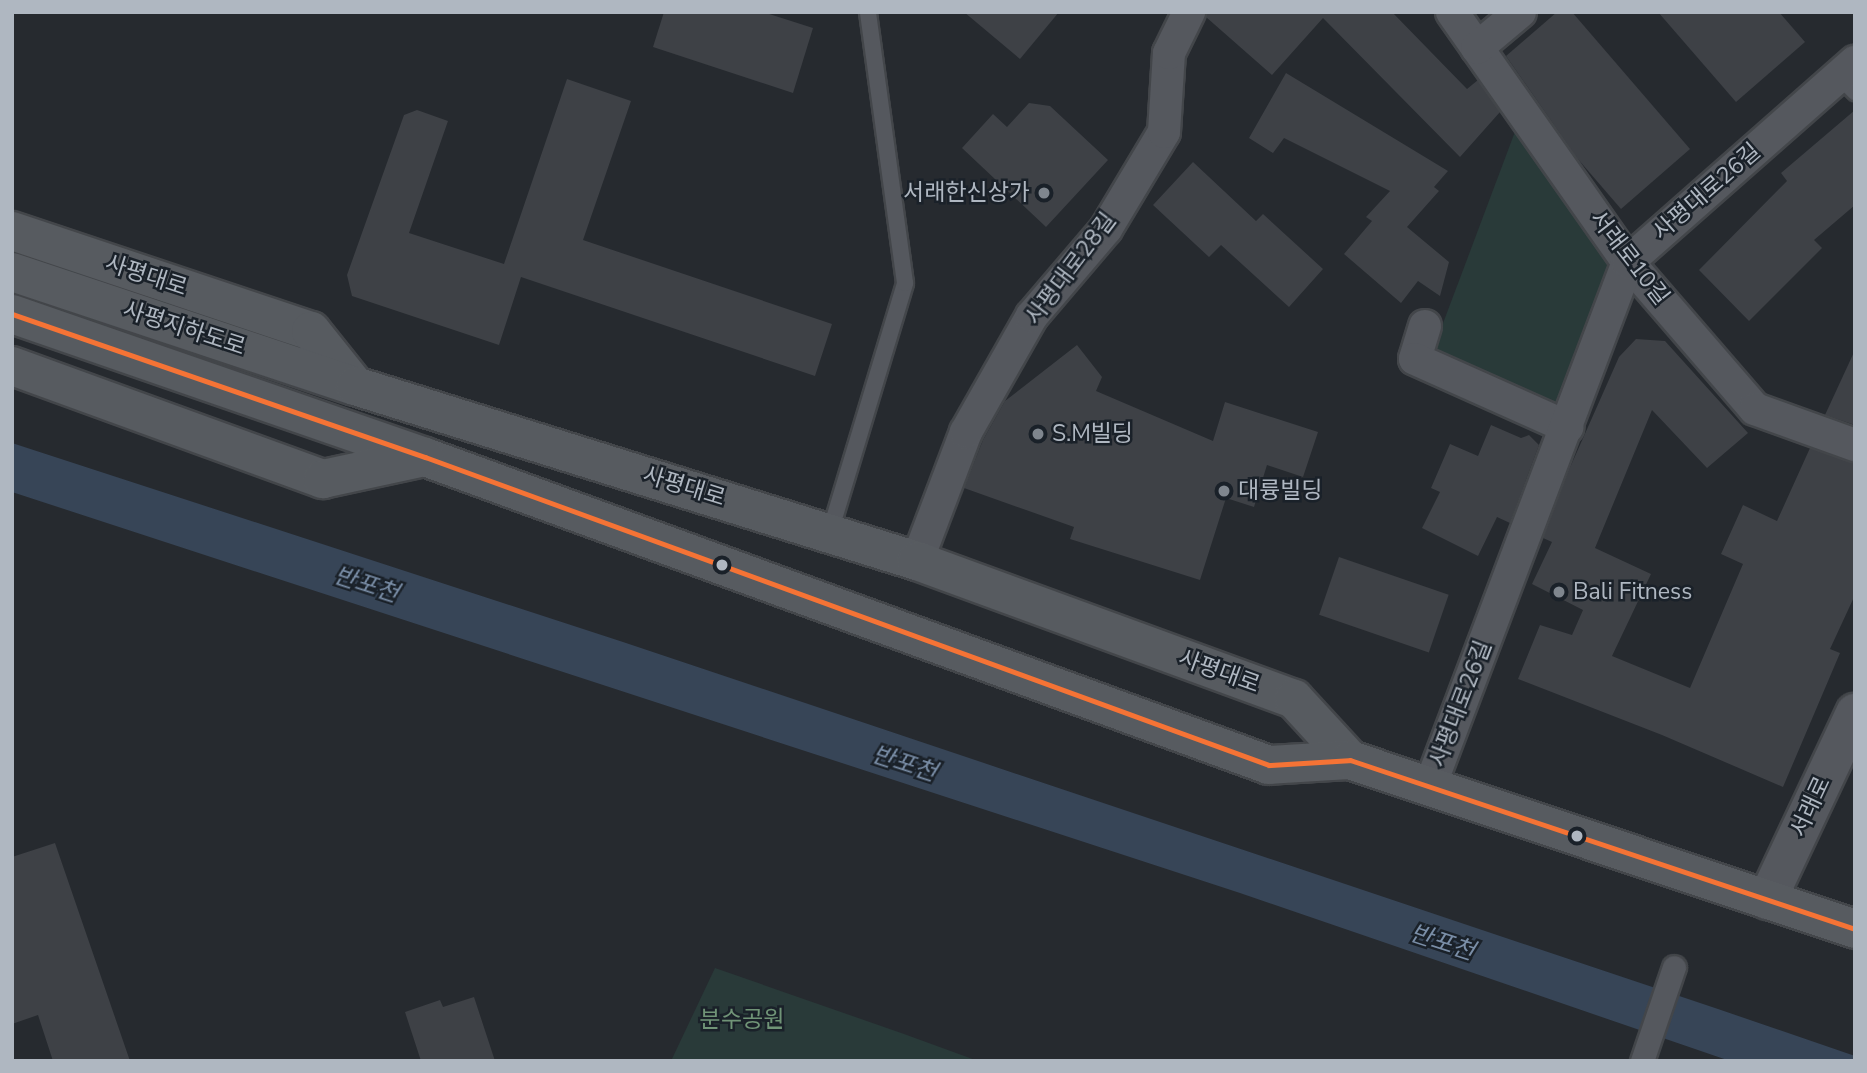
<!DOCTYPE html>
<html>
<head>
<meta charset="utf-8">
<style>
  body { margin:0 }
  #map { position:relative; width:1867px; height:1073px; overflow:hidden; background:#262a2f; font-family:"Nunito Sans","Noto Sans KR",sans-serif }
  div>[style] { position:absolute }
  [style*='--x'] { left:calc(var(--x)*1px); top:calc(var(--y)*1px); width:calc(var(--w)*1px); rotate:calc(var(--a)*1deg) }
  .green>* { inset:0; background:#293a39 }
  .water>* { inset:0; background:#374557 }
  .building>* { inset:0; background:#3e4146; transform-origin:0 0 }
  .roads { filter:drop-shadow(2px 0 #43464a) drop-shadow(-2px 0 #43464a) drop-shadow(0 2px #43464a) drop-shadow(0 -2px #43464a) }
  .service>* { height:16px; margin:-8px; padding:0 8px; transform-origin:8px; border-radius:8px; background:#55585e }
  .pedestrian>* { height:23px; margin:-11.5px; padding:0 11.5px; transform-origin:11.5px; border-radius:11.5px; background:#55585e }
  .minor>* { height:32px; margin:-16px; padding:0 16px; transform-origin:16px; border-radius:16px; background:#55585e }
  .tertiary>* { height:38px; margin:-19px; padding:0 19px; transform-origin:19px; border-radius:19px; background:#55585e }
  .primary>* { height:38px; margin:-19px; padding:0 19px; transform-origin:19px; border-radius:19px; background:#575b60 }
  .bus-1>* { height:5px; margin:-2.5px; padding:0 2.5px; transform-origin:2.5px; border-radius:2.5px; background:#f57335 }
  .dots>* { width:19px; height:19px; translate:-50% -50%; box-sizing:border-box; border:4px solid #1a2129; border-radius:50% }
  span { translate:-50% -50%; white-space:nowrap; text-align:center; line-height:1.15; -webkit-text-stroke:5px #1a2129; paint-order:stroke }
  .street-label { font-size:23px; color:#afb7c1 }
  .poi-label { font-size:23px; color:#afb7c1 }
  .right { translate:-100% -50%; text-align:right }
  .left { translate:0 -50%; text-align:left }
  .park-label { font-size:23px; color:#709477 }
  .water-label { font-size:24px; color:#7a8ea7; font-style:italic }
  .frame { position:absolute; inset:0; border:14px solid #afb7c1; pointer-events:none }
</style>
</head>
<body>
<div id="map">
  <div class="green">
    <i style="clip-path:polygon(1516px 129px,1611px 265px,1559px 405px,1433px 350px)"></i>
    <i style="clip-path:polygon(715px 968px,904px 1034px,978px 1061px,671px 1061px)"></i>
  </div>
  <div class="water">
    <i style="clip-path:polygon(12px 443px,623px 642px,1718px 1009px,1855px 1056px,1855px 1061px,1730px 1061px,1240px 893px,12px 492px)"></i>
  </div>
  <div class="building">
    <i style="clip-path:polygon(664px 12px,763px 12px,813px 28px,793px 93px,653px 47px)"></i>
    <i style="clip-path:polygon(964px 12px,1059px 12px,1020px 59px)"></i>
    <i style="clip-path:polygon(1207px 12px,1392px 12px,1467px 89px,1478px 80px,1500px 112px,1460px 157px,1323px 18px,1272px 75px,1206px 17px)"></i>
    <i style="clip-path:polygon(1557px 12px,1572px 12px,1690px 149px,1621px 209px,1577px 158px,1506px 56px)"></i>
    <i style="clip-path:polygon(1658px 12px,1779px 12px,1805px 42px,1736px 102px)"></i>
    <i style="clip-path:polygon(1286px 73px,1448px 171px,1434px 187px,1439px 191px,1407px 227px,1449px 262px,1440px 296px,1418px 281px,1401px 303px,1344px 254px,1372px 221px,1366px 217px,1390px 191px,1284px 138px,1273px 153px,1249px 138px)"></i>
    <i style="clip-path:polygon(567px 79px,631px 101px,583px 240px,832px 324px,815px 376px,521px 277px,499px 345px,352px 296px,347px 275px,404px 115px,417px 110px,448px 121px,409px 233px,504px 264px)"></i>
    <i style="clip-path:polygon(1029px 103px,1050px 106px,1108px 160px,1046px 227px,962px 148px,993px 114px,1007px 127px)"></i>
    <i style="clip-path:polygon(1855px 110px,1855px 205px,1814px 240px,1822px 248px,1749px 321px,1699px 270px,1787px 181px,1781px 173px)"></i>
    <i style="clip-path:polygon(1193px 162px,1256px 221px,1263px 214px,1323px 269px,1289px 307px,1221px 245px,1209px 257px,1153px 205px)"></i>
    <i style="clip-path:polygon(1636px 339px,1665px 341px,1748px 433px,1707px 468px,1652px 410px,1595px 548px,1651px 574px,1612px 656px,1690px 688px,1743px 564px,1721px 554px,1743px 505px,1777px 521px,1810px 448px,1855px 463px,1855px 595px,1830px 649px,1840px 653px,1783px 787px,1662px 735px,1518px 679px,1540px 625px,1572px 635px,1583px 610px,1532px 584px,1552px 542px,1543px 538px,1568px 472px,1619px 357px)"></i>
    <i style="clip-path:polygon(1077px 345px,1102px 377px,1096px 391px,1213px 441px,1225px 402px,1318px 432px,1303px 477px,1267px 465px,1254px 507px,1226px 498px,1200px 580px,1070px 539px,1074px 527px,964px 488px,983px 440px,1005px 401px)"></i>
    <i style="clip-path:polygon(1855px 350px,1855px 425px,1825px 415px)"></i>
    <i style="clip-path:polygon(1491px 425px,1521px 438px,1529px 435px,1539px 445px,1510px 523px,1497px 517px,1478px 556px,1422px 528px,1440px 492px,1431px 488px,1450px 444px,1478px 456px)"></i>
    <i style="left:1339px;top:557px;width:116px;height:61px;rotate:19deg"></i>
    <i style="clip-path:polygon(55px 843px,130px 1061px,53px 1061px,38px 1015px,12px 1024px,12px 857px)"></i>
    <i style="clip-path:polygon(474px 997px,495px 1061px,421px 1061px,405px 1012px,440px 1000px,443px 1007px)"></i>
  </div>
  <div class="roads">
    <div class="service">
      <i style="--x:1839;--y:76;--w:23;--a:45"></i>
      <i style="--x:830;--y:532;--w:260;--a:-73.2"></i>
      <i style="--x:905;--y:283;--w:274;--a:-97.8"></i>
    </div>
    <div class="pedestrian">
      <i style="--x:1642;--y:1061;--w:99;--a:-71.2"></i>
    </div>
    <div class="minor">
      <i style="--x:1452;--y:12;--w:306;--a:54.9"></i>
      <i style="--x:1628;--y:262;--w:194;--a:49.2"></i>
      <i style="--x:1755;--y:409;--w:106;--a:19.8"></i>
      <i style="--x:1477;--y:48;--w:56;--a:-39.9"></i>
      <i style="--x:1425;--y:326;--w:34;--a:107"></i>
      <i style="--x:1415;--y:359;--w:167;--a:24.1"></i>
      <i style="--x:917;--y:561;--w:138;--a:-69.2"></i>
      <i style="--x:966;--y:432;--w:133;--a:-60.4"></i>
      <i style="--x:1032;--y:316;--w:114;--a:-49.6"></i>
      <i style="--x:1106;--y:229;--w:113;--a:-59.1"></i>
      <i style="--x:1164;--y:132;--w:79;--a:-86.4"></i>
      <i style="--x:1169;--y:53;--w:46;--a:-64"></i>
      <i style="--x:1430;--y:786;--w:560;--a:-69.3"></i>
      <i style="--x:1628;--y:262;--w:303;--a:-41.4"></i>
    </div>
    <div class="tertiary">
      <i style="--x:1767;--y:900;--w:207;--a:-64.8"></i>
    </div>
    <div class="primary">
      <i style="--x:12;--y:231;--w:315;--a:18.5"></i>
      <i style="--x:311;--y:331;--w:70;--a:51.3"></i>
      <i style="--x:12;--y:272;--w:361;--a:18.4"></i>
      <i style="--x:355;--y:386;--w:589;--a:17.3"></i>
      <i style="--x:917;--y:561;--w:401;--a:20.1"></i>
      <i style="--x:1294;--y:699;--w:83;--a:47.4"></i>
      <i style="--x:12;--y:314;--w:437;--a:19.1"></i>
      <i style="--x:425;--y:457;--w:898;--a:20.05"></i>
      <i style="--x:1269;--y:765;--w:81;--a:-3.5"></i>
      <i style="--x:1350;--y:760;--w:533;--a:18.5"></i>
      <i style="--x:12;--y:366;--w:331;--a:20"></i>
      <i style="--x:323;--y:479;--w:104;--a:-12.2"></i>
    </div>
  </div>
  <div class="bus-1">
    <i style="--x:12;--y:314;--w:437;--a:19.1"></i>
    <i style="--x:425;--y:457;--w:898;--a:20.05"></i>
    <i style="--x:1269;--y:765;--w:81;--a:-3.5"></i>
    <i style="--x:1350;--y:760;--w:533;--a:18.5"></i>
  </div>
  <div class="dots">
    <i style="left:1044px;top:193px;background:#7f868e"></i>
    <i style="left:1038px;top:434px;background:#7f868e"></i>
    <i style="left:1224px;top:491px;background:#7f868e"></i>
    <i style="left:722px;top:565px;background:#afb7c1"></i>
    <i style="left:1559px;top:592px;background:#7f868e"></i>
    <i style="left:1577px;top:836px;background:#afb7c1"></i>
  </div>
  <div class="street-label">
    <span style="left:1707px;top:192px;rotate:-41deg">사평대로26길</span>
    <span style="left:1629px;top:258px;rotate:52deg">서래로10길</span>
    <span style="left:1071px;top:269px;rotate:-53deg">사평대로28길</span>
    <span style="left:146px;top:276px;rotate:18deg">사평대로</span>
    <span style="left:184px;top:329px;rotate:18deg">사평지하도로</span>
    <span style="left:684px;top:487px;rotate:17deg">사평대로</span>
    <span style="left:1219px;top:672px;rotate:20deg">사평대로</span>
    <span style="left:1461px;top:704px;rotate:-69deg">사평대로26길</span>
    <span style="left:1811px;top:807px;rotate:-65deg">서래로</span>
  </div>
  <div class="poi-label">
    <span class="right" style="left:1030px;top:193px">서래한신상가</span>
    <span class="left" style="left:1052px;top:434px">S.M빌딩</span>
    <span class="left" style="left:1238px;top:491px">대륭빌딩</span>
    <span class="left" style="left:1573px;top:592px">Bali Fitness</span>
  </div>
  <div class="park-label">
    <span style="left:742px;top:1020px">분수공원</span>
  </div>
  <div class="water-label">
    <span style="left:366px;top:585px;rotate:18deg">반포천</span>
    <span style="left:904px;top:764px;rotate:18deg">반포천</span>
    <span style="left:1442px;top:943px;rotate:18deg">반포천</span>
  </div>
  <div class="frame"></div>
</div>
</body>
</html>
